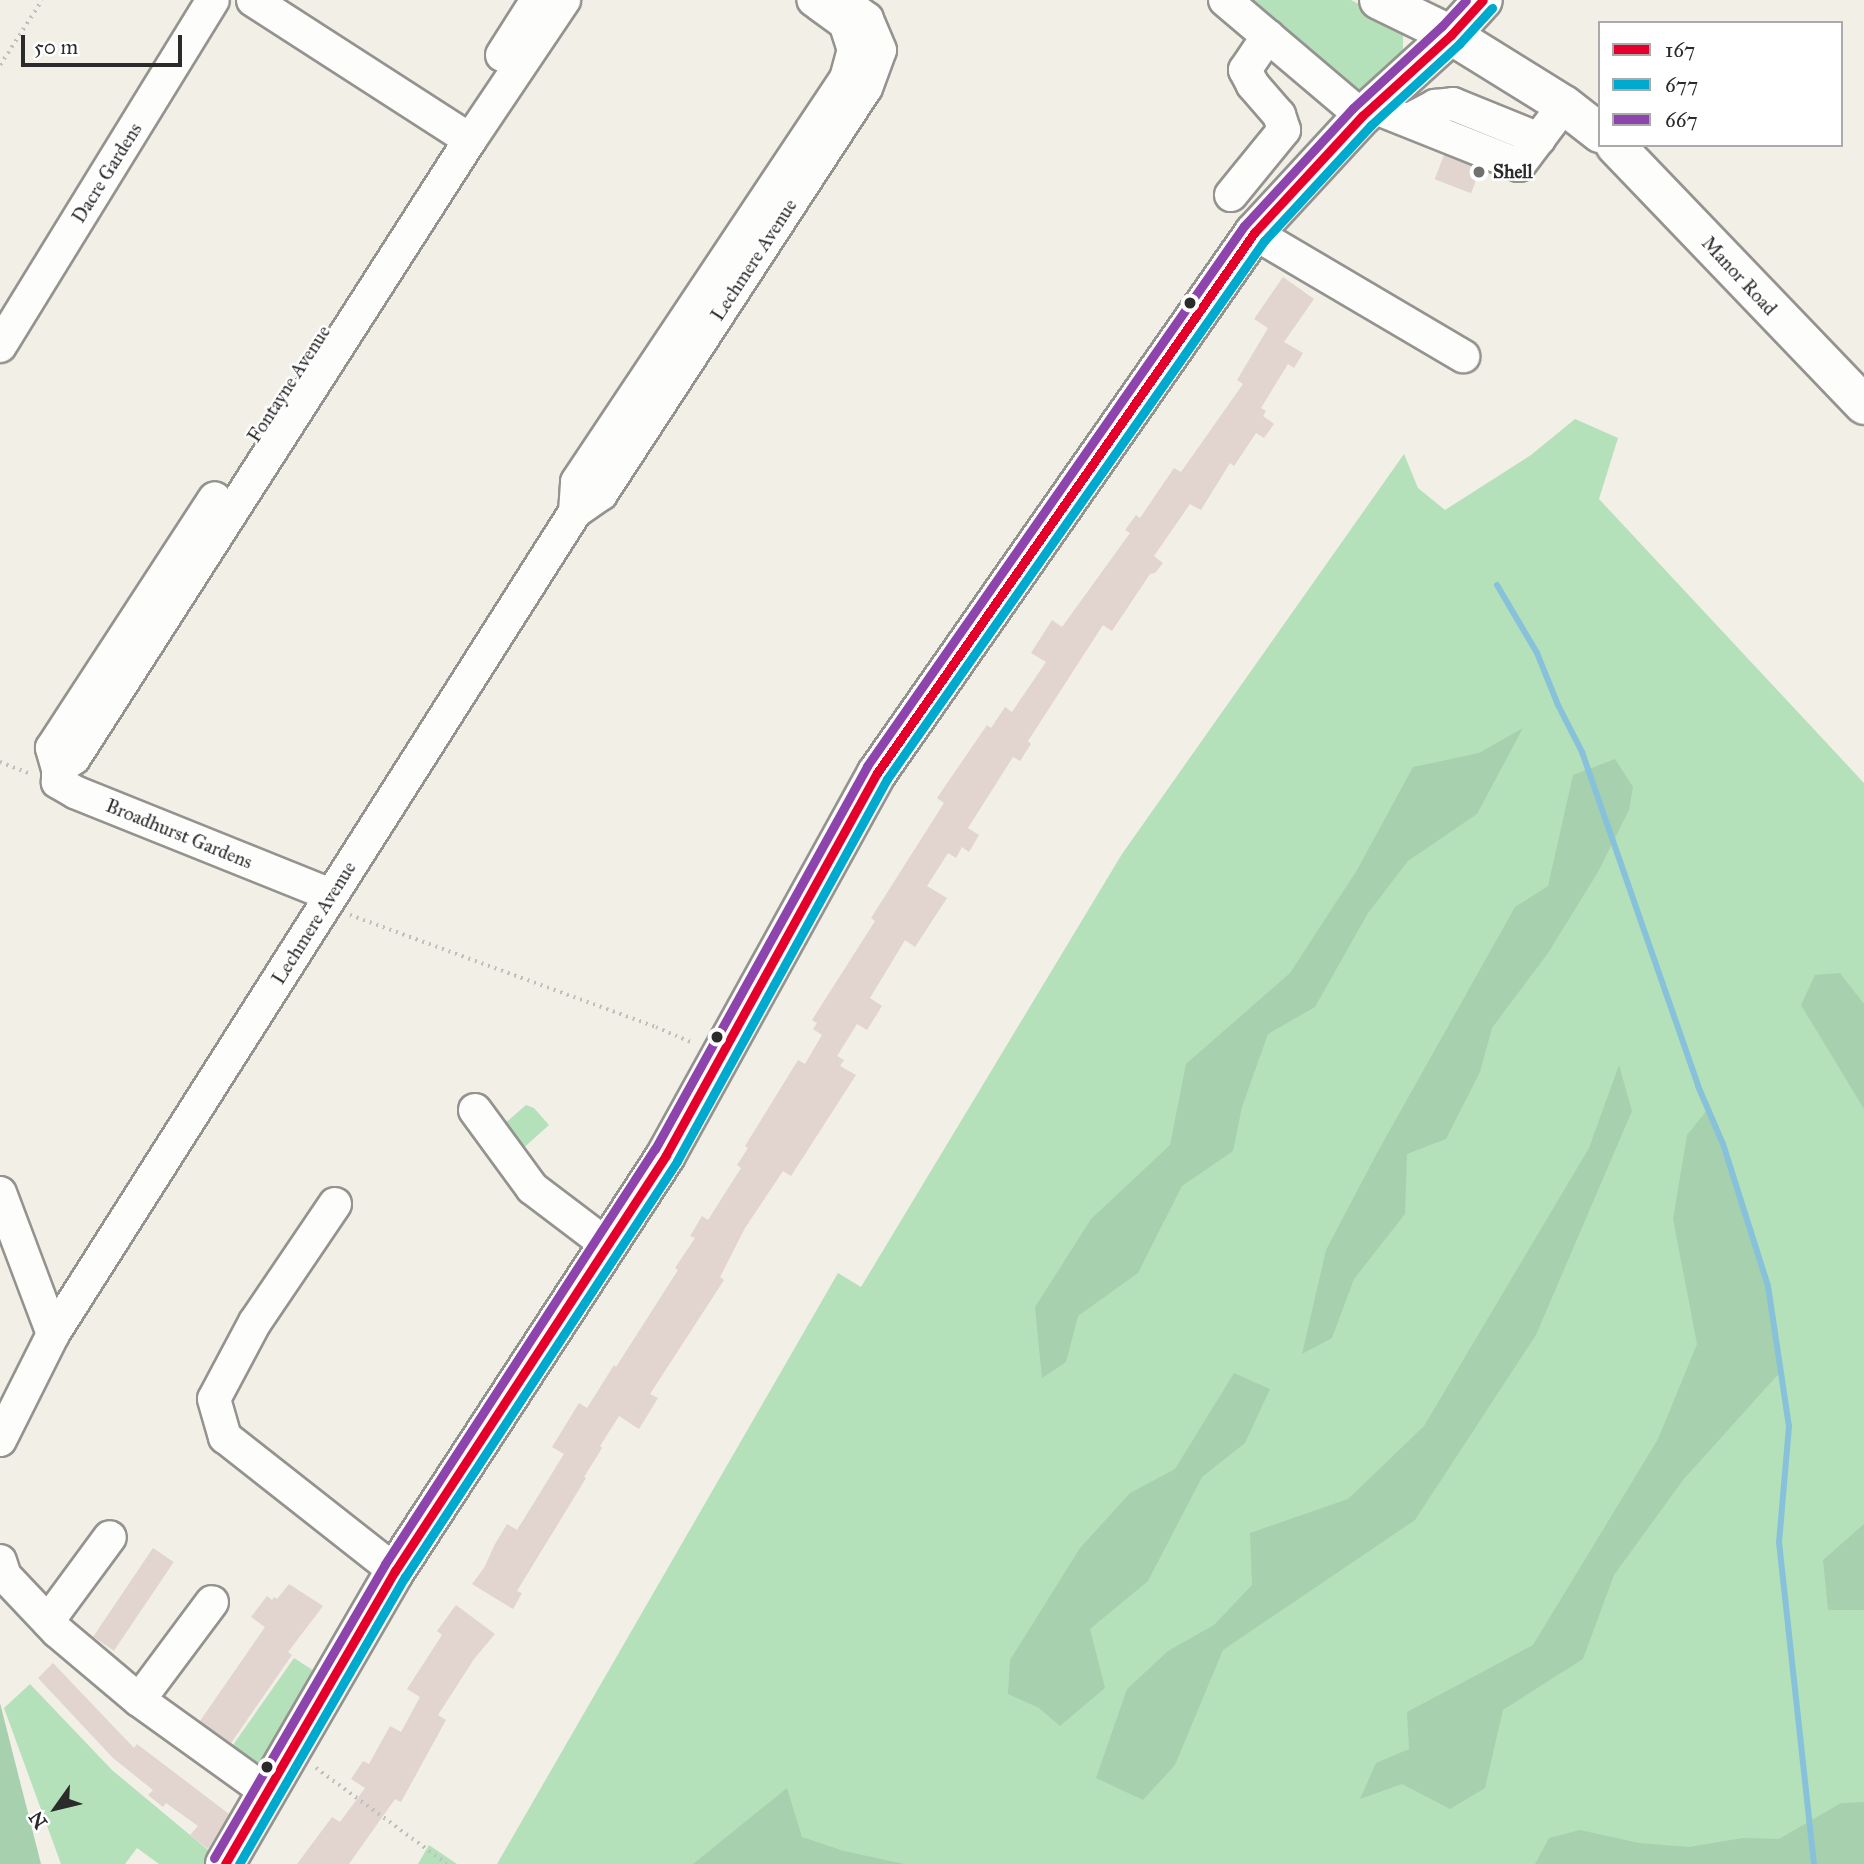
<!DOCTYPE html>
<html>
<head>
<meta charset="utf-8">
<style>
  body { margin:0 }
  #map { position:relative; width:1864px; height:1864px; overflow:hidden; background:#f2efe7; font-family:"IM FELL Great Primer",serif }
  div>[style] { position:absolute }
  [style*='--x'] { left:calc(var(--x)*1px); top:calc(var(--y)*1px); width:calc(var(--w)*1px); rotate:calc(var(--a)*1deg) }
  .green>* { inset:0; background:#b4e1ba }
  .forest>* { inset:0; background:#a7d0ae }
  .stream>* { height:6px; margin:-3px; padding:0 3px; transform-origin:3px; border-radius:3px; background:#88c2da }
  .building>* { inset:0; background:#e2d4ce; transform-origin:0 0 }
  .path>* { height:3.5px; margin-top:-1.75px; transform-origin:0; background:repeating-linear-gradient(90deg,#bfbfbc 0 2px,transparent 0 7px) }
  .roads { filter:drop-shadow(2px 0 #94938f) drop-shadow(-2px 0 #94938f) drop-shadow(0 2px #94938f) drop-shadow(0 -2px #94938f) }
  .minor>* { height:32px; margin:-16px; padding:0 16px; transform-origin:16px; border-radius:16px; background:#fdfdfb }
  .major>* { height:38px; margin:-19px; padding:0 19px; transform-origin:19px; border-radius:19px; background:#fdfdfb }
  .bus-1>* { height:9px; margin:-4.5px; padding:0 4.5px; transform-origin:4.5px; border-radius:4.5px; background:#e4002b }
  .bus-2>* { height:9px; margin:-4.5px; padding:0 4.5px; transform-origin:4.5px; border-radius:4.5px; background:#00a9ce }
  .bus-3>* { height:9px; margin:-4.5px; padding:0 4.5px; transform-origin:4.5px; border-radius:4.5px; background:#8e44ad }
  .dots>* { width:19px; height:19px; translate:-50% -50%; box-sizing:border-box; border:4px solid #fff; border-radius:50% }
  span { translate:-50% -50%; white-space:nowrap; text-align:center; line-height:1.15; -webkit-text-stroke:5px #fff; paint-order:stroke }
  .poi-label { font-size:19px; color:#2b2b2b; font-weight:700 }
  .left { translate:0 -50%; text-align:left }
  .street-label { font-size:19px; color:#2b2b2b }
  .legend { position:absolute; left:1598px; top:21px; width:245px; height:126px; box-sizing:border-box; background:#fff; border:2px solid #aaa; margin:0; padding:9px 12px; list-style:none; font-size:21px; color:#2b2b2b }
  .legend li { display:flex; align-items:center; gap:14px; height:35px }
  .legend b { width:35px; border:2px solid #aaa }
  .north { position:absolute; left:21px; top:1773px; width:70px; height:70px; -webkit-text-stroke:5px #fff; paint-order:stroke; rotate:236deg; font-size:19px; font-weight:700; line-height:28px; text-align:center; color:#2b2b2b }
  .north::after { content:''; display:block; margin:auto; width:24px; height:32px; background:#2b2b2b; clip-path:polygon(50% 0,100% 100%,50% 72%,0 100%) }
  .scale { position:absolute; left:21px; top:35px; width:161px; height:32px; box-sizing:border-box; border:4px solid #2b2b2b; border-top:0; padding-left:9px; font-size:21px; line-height:24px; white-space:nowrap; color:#2b2b2b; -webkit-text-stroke:5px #fff; paint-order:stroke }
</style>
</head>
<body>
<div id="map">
  <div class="green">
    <i style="clip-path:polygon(1240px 0,1351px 0,1403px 27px,1403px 55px,1360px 104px)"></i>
    <i style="clip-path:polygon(1575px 419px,1618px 438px,1599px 499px,1864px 783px,1864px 1864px,497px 1864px,838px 1273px,861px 1287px,1122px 854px,1404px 454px,1418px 488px,1445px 510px,1531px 455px)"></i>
    <i style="clip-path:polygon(526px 1105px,534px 1108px,549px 1125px,519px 1152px,503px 1125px)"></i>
    <i style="clip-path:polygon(294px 1658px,322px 1676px,261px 1779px,226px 1755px)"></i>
    <i style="clip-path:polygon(30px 1684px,112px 1770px,220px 1860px,217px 1864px,159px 1864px,137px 1848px,125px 1864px,61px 1864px,4px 1708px)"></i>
    <i style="clip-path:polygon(429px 1845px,457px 1864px,418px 1864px)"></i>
  </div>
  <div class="forest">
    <i style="clip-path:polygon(1523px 728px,1477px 814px,1408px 861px,1368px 913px,1315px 1007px,1268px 1034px,1242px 1107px,1233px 1151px,1182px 1186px,1138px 1273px,1078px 1316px,1066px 1362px,1042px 1378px,1035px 1307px,1091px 1219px,1170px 1145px,1186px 1064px,1290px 973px,1357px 870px,1413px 767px,1479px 753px)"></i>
    <i style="clip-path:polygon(1615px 759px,1633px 787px,1629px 810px,1598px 872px,1548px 953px,1492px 1028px,1480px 1072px,1446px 1139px,1407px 1154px,1405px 1214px,1354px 1279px,1332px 1338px,1302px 1354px,1326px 1250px,1377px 1153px,1515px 907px,1548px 886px,1573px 775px)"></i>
    <i style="clip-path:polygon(1840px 973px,1864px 1004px,1864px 1109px,1801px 1005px,1815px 975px)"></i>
    <i style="clip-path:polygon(1619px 1065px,1632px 1111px,1536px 1335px,1415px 1520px,1223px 1650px,1175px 1765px,1143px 1800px,1096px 1778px,1127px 1689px,1168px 1651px,1214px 1625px,1252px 1585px,1250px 1533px,1348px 1499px,1424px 1426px,1589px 1148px)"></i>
    <i style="clip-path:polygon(1708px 1109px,1768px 1286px,1782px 1370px,1683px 1480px,1614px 1575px,1583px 1659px,1503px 1710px,1485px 1788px,1450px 1809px,1402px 1784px,1360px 1799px,1376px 1763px,1409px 1749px,1407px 1712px,1533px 1645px,1658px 1439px,1697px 1344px,1673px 1219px,1687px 1135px)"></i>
    <i style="clip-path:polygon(1234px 1373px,1270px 1389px,1245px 1443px,1202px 1477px,1148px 1581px,1090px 1629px,1105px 1688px,1060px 1726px,1039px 1708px,1008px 1694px,1010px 1660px,1080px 1548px,1130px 1493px,1175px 1469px)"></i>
    <i style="clip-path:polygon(1864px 1524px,1864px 1610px,1828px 1610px,1823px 1560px)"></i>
    <i style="clip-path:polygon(0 1703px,41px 1864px,0 1864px)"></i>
    <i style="clip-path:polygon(787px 1788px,802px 1837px,844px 1851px,904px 1864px,693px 1864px)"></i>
    <i style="clip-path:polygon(1864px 1802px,1864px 1864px,1535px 1864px,1549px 1838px,1580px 1830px,1639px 1843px,1689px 1847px,1743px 1838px,1779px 1839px,1841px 1803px)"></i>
  </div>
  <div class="stream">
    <i style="--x:1497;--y:585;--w:79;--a:59.5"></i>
    <i style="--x:1537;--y:653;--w:56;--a:68"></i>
    <i style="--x:1558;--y:705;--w:53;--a:62.9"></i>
    <i style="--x:1582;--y:752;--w:354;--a:70.8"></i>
    <i style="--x:1698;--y:1086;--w:63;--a:66.7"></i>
    <i style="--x:1723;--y:1144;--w:149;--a:72.4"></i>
    <i style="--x:1768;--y:1286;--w:142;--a:81.5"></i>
    <i style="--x:1789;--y:1426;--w:116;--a:94.9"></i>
    <i style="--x:1779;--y:1542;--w:324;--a:83.8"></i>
  </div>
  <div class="building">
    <i style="left:1444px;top:155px;width:39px;height:26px;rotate:21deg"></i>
    <i style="clip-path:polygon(1283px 277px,1314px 299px,1284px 342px,1303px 353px,1294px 368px,1288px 364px,1261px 408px,1266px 411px,1263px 416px,1274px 424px,1264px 438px,1256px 433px,1234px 466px,1230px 463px,1201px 510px,1190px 504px,1154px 556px,1163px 563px,1155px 573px,1150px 574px,1112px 631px,1103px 625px,1028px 741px,1031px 744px,1020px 761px,1013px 757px,968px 828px,979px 835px,969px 852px,962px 847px,956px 858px,948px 853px,927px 886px,947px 898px,915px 947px,905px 940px,870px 998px,882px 1006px,867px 1030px,857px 1024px,837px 1056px,844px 1060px,840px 1066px,856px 1075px,791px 1176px,783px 1171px,745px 1228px,720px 1277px,724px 1280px,650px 1394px,658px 1398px,639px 1429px,619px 1416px,600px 1446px,602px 1448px,584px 1477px,586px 1478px,517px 1591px,522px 1593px,513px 1609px,472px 1584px,484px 1568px,495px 1544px,507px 1524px,517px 1530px,564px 1454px,552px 1447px,579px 1403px,587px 1408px,614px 1365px,616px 1367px,678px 1270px,675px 1268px,695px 1238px,690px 1236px,702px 1216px,708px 1220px,741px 1168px,737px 1165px,748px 1148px,745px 1146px,798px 1060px,805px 1064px,822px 1035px,813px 1029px,817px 1023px,812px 1020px,875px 921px,871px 918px,944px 803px,937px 798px,987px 725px,991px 728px,1005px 707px,1012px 712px,1046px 662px,1031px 653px,1052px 620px,1062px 627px,1130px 533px,1125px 530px,1136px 515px,1140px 518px,1174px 468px,1181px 472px,1243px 384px,1237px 380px,1268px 328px,1254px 319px)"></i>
    <i style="left:153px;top:1548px;width:25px;height:107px;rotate:34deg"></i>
    <i style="clip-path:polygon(289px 1584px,323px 1606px,288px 1652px,292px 1655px,231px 1743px,200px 1721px,265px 1627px,251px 1617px,267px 1596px,272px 1600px,274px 1597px,277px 1599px)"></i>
    <i style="clip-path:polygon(456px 1605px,495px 1634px,474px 1659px,438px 1715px,446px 1720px,401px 1802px,395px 1799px,349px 1864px,297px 1864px,332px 1817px,340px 1822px,365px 1788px,351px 1779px,363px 1761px,369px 1764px,390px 1726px,401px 1732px,420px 1697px,407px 1689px,442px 1635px,437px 1631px)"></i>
    <i style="clip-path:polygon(53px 1663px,134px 1748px,137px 1744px,229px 1814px,208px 1849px,190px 1835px,198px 1826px,166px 1803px,163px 1807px,148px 1795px,153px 1790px,113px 1758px,38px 1678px)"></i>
  </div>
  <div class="path">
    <i style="--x:0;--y:65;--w:77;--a:-57.1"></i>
    <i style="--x:0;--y:762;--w:33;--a:21"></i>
    <i style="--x:350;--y:915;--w:326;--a:20.1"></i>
    <i style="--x:656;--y:1027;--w:40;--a:23.4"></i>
    <i style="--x:316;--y:1768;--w:162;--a:36.2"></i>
  </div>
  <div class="roads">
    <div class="minor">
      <i style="--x:253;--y:0;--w:258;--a:32.8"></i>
      <i style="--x:1225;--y:0;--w:180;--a:40.3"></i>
      <i style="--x:502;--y:55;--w:65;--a:-57.5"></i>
      <i style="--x:1373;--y:107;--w:157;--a:21.7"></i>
      <i style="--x:1519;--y:165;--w:75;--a:-53.1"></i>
      <i style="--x:1409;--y:120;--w:30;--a:-28"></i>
      <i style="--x:1435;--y:106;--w:18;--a:-6"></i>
      <i style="--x:1453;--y:104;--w:93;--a:22.1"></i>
      <i style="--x:1231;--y:195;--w:84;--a:-50.8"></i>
      <i style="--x:1284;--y:130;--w:16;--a:-108"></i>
      <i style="--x:1279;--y:115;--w:40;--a:-131"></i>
      <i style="--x:1253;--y:85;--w:17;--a:-118"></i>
      <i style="--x:1245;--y:70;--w:41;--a:-55.9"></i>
      <i style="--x:1254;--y:233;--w:243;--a:30.5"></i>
      <i style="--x:0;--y:346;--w:406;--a:-58.4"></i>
      <i style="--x:575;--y:512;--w:30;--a:-86"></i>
      <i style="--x:577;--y:482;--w:485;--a:-56.3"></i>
      <i style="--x:846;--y:79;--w:30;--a:-75"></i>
      <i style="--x:854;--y:50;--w:28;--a:-108"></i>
      <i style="--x:845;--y:23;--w:39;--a:-144"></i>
      <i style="--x:58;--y:769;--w:22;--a:-106"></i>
      <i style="--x:52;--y:748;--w:298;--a:-56.9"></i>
      <i style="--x:331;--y:895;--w:276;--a:-158.1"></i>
      <i style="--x:75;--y:792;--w:20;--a:-150"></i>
      <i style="--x:58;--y:782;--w:13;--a:-90"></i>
      <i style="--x:58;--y:769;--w:19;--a:-35"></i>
      <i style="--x:74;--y:758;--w:734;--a:-57.35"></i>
      <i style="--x:470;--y:140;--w:169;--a:-56.1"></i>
      <i style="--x:475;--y:1110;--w:97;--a:53.8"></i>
      <i style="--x:532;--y:1188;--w:94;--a:37.2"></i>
      <i style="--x:0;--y:1193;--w:151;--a:69.4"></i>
      <i style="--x:335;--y:1204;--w:143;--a:124.1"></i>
      <i style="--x:255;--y:1322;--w:87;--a:118"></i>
      <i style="--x:214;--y:1399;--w:40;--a:74"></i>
      <i style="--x:225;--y:1437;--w:216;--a:38.2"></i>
      <i style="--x:0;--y:1440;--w:119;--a:-63.4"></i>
      <i style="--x:53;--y:1334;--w:974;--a:-57.58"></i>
      <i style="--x:575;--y:512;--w:32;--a:-35"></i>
      <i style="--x:601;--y:494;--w:485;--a:-56.9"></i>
      <i style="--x:866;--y:88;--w:40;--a:-69.8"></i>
      <i style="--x:880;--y:50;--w:34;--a:-113"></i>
      <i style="--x:867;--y:19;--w:32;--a:-144"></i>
      <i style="--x:0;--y:1561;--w:16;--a:72"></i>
      <i style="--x:5;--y:1576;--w:76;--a:46.6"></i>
      <i style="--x:57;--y:1631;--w:107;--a:40.1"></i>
      <i style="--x:139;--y:1700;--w:158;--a:35.7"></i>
      <i style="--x:48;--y:1621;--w:104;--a:-53.6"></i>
      <i style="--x:139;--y:1700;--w:122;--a:-53.3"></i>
    </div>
    <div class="major">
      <i style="--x:1379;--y:0;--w:80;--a:25.9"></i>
      <i style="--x:1451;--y:35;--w:133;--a:31.8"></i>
      <i style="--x:1564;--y:105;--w:46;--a:37.9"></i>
      <i style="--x:1615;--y:145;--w:360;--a:46.2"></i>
      <i style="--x:225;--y:1864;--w:339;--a:-59.9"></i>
      <i style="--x:395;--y:1571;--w:496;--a:-56.9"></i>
      <i style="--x:666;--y:1155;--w:436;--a:-61.1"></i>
      <i style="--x:877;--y:773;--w:659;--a:-55.08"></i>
      <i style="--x:1254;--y:233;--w:159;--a:-47.3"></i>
      <i style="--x:1362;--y:116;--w:120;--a:-42.3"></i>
      <i style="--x:1451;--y:35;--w:47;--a:-47.6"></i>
    </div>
  </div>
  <div class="bus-1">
    <i style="--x:225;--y:1864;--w:339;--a:-59.9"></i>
    <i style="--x:395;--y:1571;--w:496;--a:-56.9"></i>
    <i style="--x:666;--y:1155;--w:436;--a:-61.1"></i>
    <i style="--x:877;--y:773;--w:659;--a:-55.08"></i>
    <i style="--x:1254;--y:233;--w:159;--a:-47.3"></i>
    <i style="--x:1362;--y:116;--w:120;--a:-42.3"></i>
    <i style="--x:1451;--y:35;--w:47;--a:-47.6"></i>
  </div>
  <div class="bus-2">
    <i style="--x:239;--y:1864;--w:332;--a:-60"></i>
    <i style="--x:405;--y:1577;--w:497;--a:-56.8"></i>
    <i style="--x:677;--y:1161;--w:436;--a:-61.2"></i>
    <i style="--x:887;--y:779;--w:657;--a:-54.98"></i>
    <i style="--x:1264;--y:241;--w:158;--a:-47.3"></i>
    <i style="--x:1371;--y:125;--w:120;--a:-42.6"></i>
    <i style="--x:1459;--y:44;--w:49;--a:-47.5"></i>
  </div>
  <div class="bus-3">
    <i style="--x:214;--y:1858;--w:340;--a:-59.8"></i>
    <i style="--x:385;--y:1564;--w:495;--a:-57"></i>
    <i style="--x:655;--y:1149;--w:438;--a:-61"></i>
    <i style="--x:867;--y:766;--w:659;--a:-55.08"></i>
    <i style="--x:1244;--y:226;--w:161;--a:-47.3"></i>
    <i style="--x:1353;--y:108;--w:121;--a:-42.7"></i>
    <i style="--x:1442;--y:26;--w:35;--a:-47"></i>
  </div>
  <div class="dots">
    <i style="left:1479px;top:172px;background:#71706d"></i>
    <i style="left:1190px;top:303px;background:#2b2b2b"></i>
    <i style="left:717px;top:1037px;background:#2b2b2b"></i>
    <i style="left:267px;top:1767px;background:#2b2b2b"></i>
  </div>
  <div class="poi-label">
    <span class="left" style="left:1493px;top:172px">Shell</span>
  </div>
  <div class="street-label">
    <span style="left:107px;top:173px;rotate:-58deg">Dacre Gardens</span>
    <span style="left:754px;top:260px;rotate:-57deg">Lechmere Avenue</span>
    <span style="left:1739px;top:276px;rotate:47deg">Manor Road</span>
    <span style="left:289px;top:384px;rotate:-57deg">Fontayne Avenue</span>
    <span style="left:179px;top:834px;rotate:22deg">Broadhurst Gardens</span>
    <span style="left:314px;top:923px;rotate:-58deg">Lechmere Avenue</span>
  </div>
  <ul class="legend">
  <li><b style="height:9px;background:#e4002b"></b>167</li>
  <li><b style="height:9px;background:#00a9ce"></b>677</li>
  <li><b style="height:9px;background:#8e44ad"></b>667</li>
  </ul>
  <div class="north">N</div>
  <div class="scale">50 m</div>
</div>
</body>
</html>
